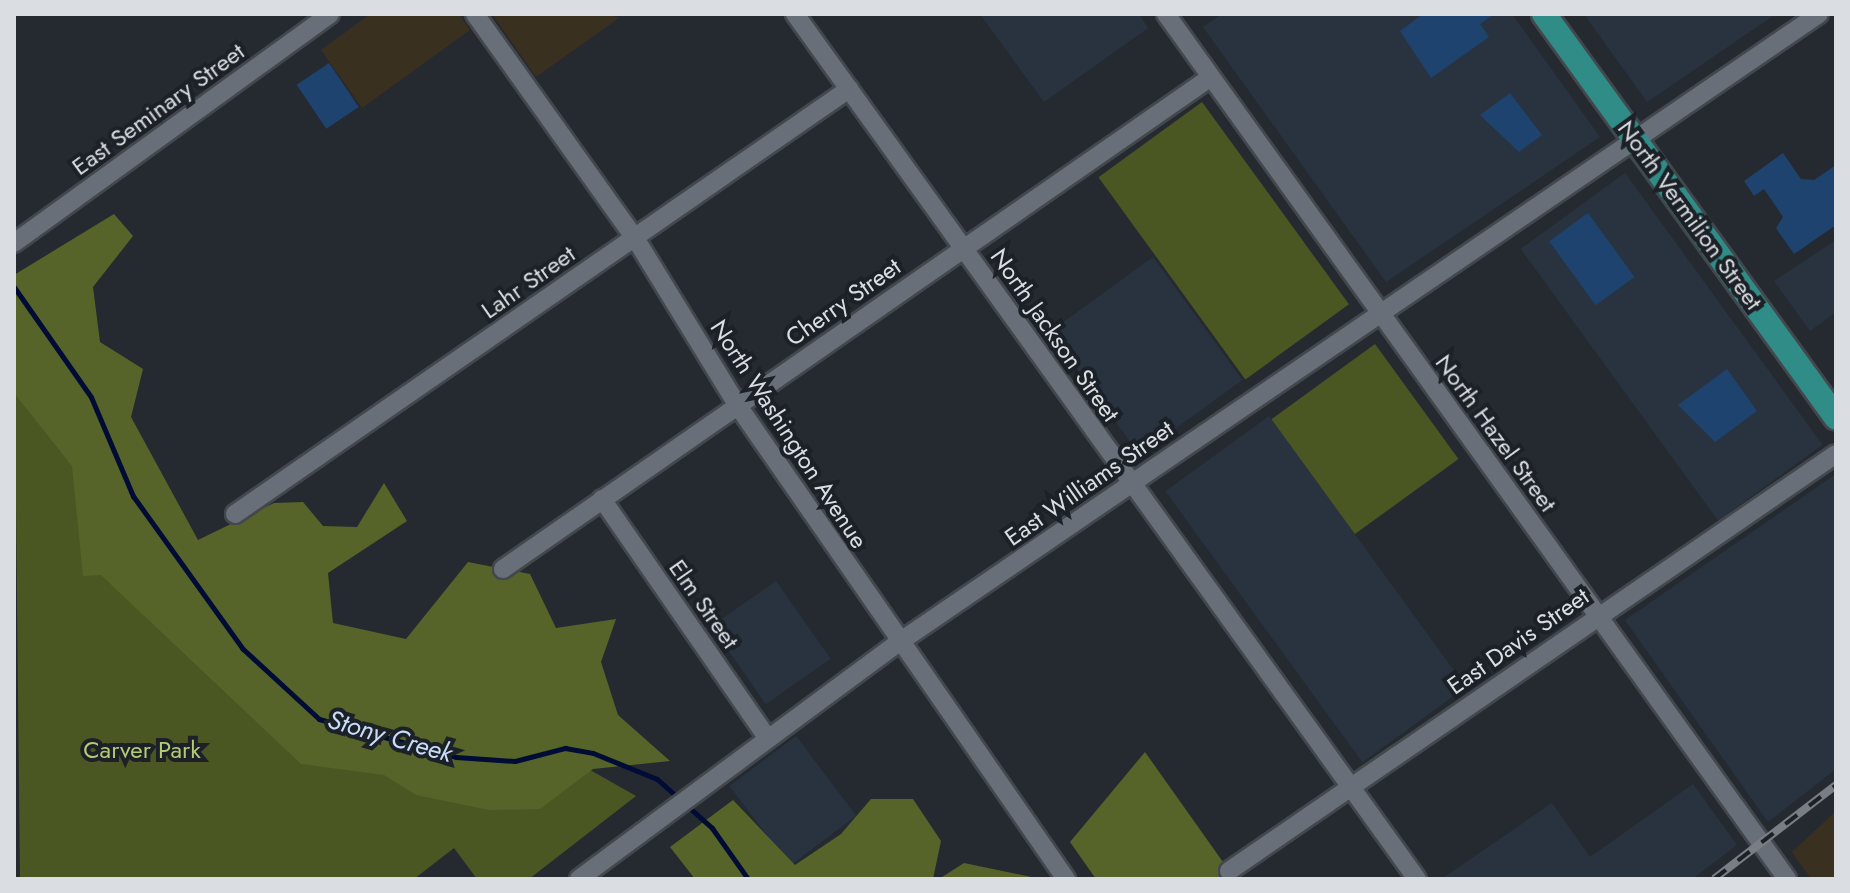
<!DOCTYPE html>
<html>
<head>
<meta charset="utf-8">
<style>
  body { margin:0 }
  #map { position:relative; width:1850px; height:893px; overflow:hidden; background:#252a31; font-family:Jost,sans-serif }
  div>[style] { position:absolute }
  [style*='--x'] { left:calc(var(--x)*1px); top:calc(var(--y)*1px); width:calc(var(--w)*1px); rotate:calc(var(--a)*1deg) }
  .built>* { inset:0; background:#29333f; transform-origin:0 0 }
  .industrial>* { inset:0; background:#39301f }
  .green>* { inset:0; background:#4b5722; transform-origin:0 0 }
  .forest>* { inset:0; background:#566429 }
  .stream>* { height:5px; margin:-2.5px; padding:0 2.5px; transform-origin:2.5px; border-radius:2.5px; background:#000c36 }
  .building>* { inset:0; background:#1e436e; transform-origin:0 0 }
  .roads { filter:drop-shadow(2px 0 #43484d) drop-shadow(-2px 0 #43484d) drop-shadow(0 2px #43484d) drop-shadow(0 -2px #43484d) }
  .street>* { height:18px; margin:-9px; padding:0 9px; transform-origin:9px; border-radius:9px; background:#696f78 }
  .primary>* { height:24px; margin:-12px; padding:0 12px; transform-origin:12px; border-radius:12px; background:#308c86 }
  .rail>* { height:8px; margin-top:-4px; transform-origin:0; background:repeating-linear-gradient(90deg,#1b2127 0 15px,#797e84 0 30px); box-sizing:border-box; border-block:2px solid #797e84 }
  span { translate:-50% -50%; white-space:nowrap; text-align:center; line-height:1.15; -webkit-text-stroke:8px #1b2127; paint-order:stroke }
  .street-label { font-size:24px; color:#dadee2 }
  .park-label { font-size:24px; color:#b5ca74 }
  .water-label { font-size:26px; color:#c9dcfa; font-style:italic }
  .frame { position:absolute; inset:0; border:16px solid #dadee2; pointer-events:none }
</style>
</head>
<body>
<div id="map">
  <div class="built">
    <i style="clip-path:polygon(980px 14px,1139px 14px,1148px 28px,1044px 102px)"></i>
    <i style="clip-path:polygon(1222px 14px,1512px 14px,1600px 137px,1386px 282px,1203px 27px)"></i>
    <i style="clip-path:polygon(1584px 14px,1776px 14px,1647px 102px)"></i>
    <i style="left:1625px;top:173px;width:336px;height:129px;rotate:54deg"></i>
    <i style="clip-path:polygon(1836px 240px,1836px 312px,1810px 331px,1774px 281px)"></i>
    <i style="left:1153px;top:257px;width:152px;height:127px;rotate:54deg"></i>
    <i style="left:1269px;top:416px;width:335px;height:128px;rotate:54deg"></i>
    <i style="clip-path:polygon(1836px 474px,1836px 769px,1768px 822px,1625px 620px)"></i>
    <i style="left:776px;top:581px;width:95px;height:79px;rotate:55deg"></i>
    <i style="left:796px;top:736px;width:100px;height:83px;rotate:53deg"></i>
    <i style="clip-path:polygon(1693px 784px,1737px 845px,1692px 879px,1443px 878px,1552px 803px,1590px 857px)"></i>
  </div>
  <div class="industrial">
    <i style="clip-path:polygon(370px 14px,459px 14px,470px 30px,362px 108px,321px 50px)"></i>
    <i style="clip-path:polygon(492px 14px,610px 14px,619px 18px,536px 77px)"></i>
    <i style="clip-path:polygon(1836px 811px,1836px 879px,1811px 879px,1792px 852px)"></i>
  </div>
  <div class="green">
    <i style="left:1202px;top:102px;width:250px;height:128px;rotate:54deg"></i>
    <i style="clip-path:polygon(14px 317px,117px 502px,636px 796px,529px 879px,477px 879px,454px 848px,414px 879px,20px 879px)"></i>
    <i style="left:1375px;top:344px;width:142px;height:128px;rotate:54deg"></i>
  </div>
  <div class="forest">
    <i style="clip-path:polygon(114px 214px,133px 236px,93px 287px,100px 342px,143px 369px,131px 417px,198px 540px,274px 503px,303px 502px,323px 526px,357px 527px,384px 483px,407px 521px,328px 573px,333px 623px,406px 639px,468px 562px,530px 574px,556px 628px,616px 619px,601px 662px,618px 715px,670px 761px,593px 769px,540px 809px,489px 810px,416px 795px,384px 775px,301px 764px,101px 575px,83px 576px,72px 466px,14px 393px,14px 275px)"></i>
    <i style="clip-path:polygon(1145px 752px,1235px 879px,1096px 879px,1070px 842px)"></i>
    <i style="clip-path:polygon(871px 799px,913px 799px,941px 841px,933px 879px,695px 879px,670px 847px,733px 800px,795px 865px,841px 834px)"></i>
    <i style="clip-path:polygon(964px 863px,1041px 879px,939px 879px)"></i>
  </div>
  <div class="stream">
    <i style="--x:14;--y:287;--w:134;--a:55"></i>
    <i style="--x:91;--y:397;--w:108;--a:67"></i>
    <i style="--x:133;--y:496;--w:188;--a:54.3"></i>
    <i style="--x:243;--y:649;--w:103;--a:42.6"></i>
    <i style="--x:319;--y:719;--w:142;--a:15.5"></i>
    <i style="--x:456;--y:757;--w:59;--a:3.9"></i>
    <i style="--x:515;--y:761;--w:52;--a:-14.6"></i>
    <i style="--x:565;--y:748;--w:28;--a:10"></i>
    <i style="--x:593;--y:753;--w:69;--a:22.1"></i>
    <i style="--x:657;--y:779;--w:74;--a:41.7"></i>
    <i style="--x:712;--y:828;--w:62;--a:54.8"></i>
  </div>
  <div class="building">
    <i style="clip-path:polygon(1423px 14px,1494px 14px,1480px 24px,1489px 37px,1431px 78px,1400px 31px)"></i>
    <i style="left:329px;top:63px;width:53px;height:39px;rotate:56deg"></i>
    <i style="clip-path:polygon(1510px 93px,1542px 135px,1519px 152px,1480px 115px)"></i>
    <i style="clip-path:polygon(1783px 153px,1801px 179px,1814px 180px,1836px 165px,1836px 225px,1794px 254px,1776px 228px,1783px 217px,1764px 189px,1754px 196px,1744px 181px)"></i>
    <i style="left:1588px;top:213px;width:79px;height:48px;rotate:54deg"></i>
    <i style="clip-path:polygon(1727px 369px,1757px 411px,1715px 442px,1678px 405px)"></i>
  </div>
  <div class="roads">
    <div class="street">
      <i style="--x:475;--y:14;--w:275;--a:54.5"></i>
      <i style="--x:635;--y:238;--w:197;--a:58.5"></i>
      <i style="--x:738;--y:406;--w:576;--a:55.26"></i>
      <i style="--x:795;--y:14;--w:1065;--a:54.28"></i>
      <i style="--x:1166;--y:14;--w:1065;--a:54.32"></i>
      <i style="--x:14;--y:243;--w:390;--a:-35.9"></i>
      <i style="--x:602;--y:499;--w:288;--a:55.3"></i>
      <i style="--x:235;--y:514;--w:747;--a:-34.69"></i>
      <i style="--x:503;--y:569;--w:862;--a:-34.8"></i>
      <i style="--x:1229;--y:871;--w:736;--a:-34.49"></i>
      <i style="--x:579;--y:879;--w:397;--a:-36.5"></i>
      <i style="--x:898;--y:643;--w:1115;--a:-34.33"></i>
    </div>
    <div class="primary">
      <i style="--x:1544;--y:14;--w:498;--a:54.1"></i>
    </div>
  </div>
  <div class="rail">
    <i style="--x:1714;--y:879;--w:154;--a:-37.6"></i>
  </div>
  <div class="street-label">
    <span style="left:158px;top:109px;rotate:-36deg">East Seminary Street</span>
    <span style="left:1690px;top:215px;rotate:54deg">North Vermilion Street</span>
    <span style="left:528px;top:282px;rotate:-35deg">Lahr Street</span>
    <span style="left:843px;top:302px;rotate:-35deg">Cherry Street</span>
    <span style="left:1055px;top:335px;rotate:55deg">North Jackson Street</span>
    <span style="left:1496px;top:433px;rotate:54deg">North Hazel Street</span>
    <span style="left:789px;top:434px;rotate:57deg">North Washington Avenue</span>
    <span style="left:1089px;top:483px;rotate:-35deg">East Williams Street</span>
    <span style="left:704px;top:604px;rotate:55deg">Elm Street</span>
    <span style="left:1518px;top:641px;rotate:-35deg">East Davis Street</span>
  </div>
  <div class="park-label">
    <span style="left:142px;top:750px">Carver Park</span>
  </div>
  <div class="water-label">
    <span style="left:390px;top:737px;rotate:16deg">Stony Creek</span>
  </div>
  <div class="frame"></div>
</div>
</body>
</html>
